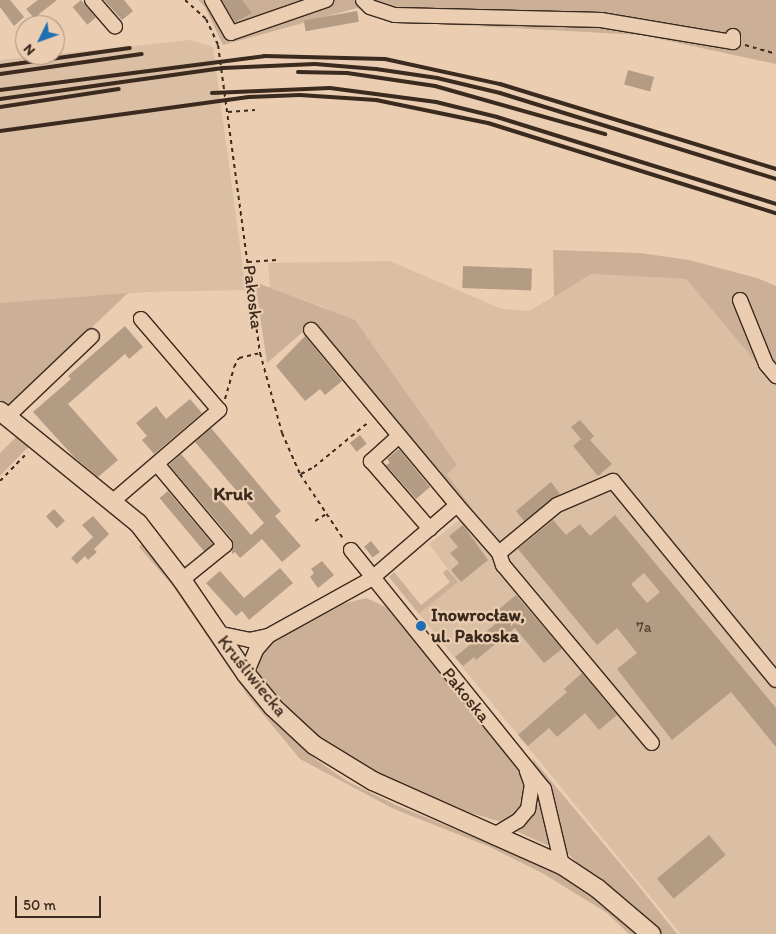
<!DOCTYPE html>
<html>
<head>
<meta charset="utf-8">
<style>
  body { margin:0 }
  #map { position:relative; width:776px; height:934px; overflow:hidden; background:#ebceb2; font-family:Itim,sans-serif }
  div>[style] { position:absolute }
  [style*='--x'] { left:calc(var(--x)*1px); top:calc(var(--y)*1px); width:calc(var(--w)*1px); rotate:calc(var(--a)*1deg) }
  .built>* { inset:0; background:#dabfa4 }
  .green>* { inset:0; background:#cbb097 }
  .building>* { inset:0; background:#b49b84; transform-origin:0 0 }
  .path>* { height:2px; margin-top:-1px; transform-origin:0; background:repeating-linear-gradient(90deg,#3b2a1e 0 4px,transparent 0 8px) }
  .roads { filter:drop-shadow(1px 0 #3b2a1e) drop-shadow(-1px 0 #3b2a1e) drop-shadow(0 1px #3b2a1e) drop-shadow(0 -1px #3b2a1e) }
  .minor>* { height:14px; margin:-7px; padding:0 7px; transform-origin:7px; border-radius:7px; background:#ebceb2 }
  .major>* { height:18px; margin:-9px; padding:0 9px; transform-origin:9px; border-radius:9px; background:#ebceb2 }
  .rail>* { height:4px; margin:-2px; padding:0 2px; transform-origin:2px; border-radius:2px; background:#3b2a1e }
  .path-bridge>* { height:2px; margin-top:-1px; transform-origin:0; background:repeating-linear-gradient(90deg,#3b2a1e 0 4px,transparent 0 8px) }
  .dots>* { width:14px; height:14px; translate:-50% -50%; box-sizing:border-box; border:2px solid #ebceb2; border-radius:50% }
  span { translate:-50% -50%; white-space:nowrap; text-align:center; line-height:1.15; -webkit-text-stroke:4.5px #ebceb2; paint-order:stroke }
  .number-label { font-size:15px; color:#594638 }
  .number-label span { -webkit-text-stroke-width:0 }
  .street-label { font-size:18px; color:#3b2a1e }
  .poi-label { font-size:18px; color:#3b2a1e; font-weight:700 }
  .left { translate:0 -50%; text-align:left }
  .neighbourhood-label { font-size:19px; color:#3b2a1e; font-weight:700 }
  .north { position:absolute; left:15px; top:15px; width:50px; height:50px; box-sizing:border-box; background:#ebceb2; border:1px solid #a58c77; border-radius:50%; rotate:228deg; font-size:14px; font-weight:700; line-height:20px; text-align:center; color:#3b2a1e }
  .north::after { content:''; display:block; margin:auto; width:18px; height:22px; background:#1f6fb2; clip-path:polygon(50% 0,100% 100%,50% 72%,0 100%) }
  .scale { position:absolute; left:15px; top:896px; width:86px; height:22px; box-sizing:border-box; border:2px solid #3b2a1e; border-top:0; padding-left:6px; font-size:15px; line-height:18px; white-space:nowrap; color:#3b2a1e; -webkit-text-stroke:4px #ebceb2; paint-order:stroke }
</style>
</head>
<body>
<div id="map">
  <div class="built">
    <i style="clip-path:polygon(190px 40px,213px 47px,246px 290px,147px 292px,0 303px,0 60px)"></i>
    <i style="clip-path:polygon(390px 261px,502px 309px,529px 311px,591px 274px,686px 279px,776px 386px,776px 934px,681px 934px,419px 614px,458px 582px,429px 544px,473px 509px,447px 474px,457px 465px,328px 309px,270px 288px,268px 263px)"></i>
  </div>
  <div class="green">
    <i style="clip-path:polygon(198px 0,776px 0,776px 64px,641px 35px,436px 24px,396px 19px,357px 8px,223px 45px,205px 7px)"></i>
    <i style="clip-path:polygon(553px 250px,640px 253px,689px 260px,757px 278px,776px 286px,776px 386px,686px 279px,591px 274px,554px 297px)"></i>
    <i style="clip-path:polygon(255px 282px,355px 320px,457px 465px,447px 474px,473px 509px,469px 513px,311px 325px,267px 363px)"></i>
    <i style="clip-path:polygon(128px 293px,6px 409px,0 404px,0 303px)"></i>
    <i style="clip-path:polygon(19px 434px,31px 444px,0 476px,0 453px)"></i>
    <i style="clip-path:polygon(144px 542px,273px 721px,315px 759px,347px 781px,396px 805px,549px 868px,611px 909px,640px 934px,629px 934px,607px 913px,544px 874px,490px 847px,394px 809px,300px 759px,248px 696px,172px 585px,139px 547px)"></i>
    <i style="clip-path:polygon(447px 569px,458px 582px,419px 614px,389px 577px,394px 572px,421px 605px,450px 582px,443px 573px)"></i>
    <i style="clip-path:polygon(366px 598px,386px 607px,523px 774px,526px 779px,522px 810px,504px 823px,462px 810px,396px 782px,347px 756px,311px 731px,258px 676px,256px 659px,272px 641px,346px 603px)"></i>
    <i style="clip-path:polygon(532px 758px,633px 879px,677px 934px,663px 934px,630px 902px,585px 870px,567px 853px)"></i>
    <i style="clip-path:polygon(536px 796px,542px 798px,553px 848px,514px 830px)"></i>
  </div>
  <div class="building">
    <i style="clip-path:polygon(0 0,10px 0,24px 17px,14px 26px,0 7px)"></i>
    <i style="clip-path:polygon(38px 0,57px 0,34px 18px,26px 9px)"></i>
    <i style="left:81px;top:0;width:23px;height:11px;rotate:50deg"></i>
    <i style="clip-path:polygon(104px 0,124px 0,133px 11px,122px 20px)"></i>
    <i style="clip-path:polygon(222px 0,242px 0,252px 13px,235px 22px)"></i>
    <i style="left:357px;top:11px;width:11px;height:54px;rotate:80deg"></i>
    <i style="left:628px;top:70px;width:27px;height:15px;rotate:15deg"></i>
    <i style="left:463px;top:266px;width:69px;height:22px;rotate:2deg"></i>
    <i style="clip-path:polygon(125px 326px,143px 347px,129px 359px,125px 354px,68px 404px,118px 460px,98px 477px,74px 457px,33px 412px,71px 379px,68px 376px)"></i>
    <i style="clip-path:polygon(305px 336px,342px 381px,325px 395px,320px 389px,305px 401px,276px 366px)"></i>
    <i style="clip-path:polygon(190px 399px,202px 413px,154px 454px,142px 440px,147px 436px,136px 423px,156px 406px,166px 419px)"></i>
    <i style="clip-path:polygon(580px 420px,594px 436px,590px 440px,612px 464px,598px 476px,573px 446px,581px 439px,571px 427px)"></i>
    <i style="clip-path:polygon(211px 428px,281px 511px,275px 516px,301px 546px,282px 562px,262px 539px,240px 558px,235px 552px,232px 554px,232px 539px,169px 465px,181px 454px,251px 535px,264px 523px,195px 442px)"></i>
    <i style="left:360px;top:435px;width:11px;height:13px;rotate:52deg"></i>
    <i style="clip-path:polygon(399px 449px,430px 487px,416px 499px,386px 465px,390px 463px,387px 459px)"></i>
    <i style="clip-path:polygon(551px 482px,560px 494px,524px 521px,516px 511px)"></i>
    <i style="left:168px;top:491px;width:70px;height:11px;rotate:50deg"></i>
    <i style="left:54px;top:509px;width:16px;height:11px;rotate:47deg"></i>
    <i style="clip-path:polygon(evenodd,615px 515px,776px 708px,776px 747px,731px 692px,672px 740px,617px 669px,637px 653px,617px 628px,597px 645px,518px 549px,553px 520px,566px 535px,580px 524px,590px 536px,615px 515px,644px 573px,660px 592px,647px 603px,631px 584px,644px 573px)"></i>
    <i style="clip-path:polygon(93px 516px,109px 534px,94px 549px,97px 552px,88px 560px,85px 556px,77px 564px,71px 558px,93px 537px,82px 525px)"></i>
    <i style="clip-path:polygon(463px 525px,488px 560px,461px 582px,451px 570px,459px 563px,450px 553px,458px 547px,449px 536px)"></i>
    <i style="left:371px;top:541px;width:14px;height:9px;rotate:51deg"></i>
    <i style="clip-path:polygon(322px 561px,334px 575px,318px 588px,310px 577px,314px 573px,311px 569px)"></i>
    <i style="clip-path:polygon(280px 568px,293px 583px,249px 620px,242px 611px,236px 616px,206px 583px,220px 571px,244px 598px)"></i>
    <i style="clip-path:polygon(516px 595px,562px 649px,544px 663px,515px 628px,476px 660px,474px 657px,463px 666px,455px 657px,505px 616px,499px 609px)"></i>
    <i style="clip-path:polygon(582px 673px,617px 715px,599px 730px,585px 713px,557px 737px,549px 728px,528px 746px,518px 735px,567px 692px,564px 689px)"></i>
    <i style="left:709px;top:835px;width:26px;height:68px;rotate:50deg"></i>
  </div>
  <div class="path">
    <i style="--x:745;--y:45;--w:32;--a:16"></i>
    <i style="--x:228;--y:112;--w:27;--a:-4"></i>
    <i style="--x:248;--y:262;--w:29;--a:-4"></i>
    <i style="--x:252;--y:297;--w:57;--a:81.9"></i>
    <i style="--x:260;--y:353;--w:83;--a:74.6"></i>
    <i style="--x:282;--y:433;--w:45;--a:66.3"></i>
    <i style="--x:300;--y:474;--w:79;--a:56.3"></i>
    <i style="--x:225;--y:399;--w:33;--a:-74"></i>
    <i style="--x:234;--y:367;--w:10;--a:-61"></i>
    <i style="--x:239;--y:358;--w:22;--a:-13"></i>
    <i style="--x:301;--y:474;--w:15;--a:-28"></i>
    <i style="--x:314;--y:467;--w:72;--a:-39.4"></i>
    <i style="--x:0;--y:481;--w:40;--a:-46"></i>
    <i style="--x:315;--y:521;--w:13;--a:-32"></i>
  </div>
  <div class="roads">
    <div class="minor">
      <i style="--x:92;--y:0;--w:35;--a:49"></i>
      <i style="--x:212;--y:0;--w:38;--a:60"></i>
      <i style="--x:231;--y:33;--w:101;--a:-19.2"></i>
      <i style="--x:363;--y:0;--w:10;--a:45"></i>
      <i style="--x:370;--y:7;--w:26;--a:18"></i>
      <i style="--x:395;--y:15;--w:206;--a:1.4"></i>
      <i style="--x:601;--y:20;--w:134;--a:9.5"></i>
      <i style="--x:733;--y:42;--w:6;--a:-90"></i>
      <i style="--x:740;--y:300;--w:69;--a:67.9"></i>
      <i style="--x:766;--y:364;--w:16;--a:50"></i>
      <i style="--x:7;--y:417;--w:117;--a:-43.6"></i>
      <i style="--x:399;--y:436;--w:38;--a:138"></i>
      <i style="--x:371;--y:461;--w:90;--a:49.1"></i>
      <i style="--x:157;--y:464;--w:106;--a:50"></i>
      <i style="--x:225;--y:545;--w:55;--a:140.9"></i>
      <i style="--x:113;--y:501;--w:140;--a:-40.6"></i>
      <i style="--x:219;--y:410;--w:120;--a:-130.6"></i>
      <i style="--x:457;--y:505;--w:64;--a:48.8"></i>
      <i style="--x:499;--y:553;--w:75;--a:-39.6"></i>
      <i style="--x:557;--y:505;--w:61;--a:-23.2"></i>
      <i style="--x:613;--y:481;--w:257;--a:50.7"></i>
      <i style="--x:351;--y:550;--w:307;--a:51.1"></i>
      <i style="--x:544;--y:789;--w:78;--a:76.7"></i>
      <i style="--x:499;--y:553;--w:13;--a:72"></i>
      <i style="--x:503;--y:565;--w:232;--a:50.1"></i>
      <i style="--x:217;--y:633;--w:33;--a:12"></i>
      <i style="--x:249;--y:640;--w:19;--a:-12"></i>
      <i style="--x:268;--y:636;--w:118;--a:-29"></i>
      <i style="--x:371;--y:579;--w:113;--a:-40.7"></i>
      <i style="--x:457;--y:505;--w:228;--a:-129.8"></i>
      <i style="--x:246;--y:674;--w:26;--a:-67"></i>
      <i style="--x:256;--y:650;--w:18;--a:-49"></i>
      <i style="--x:496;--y:834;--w:26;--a:-31"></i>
      <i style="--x:518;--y:821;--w:16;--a:-50"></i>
      <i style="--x:528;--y:809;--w:24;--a:-81"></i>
      <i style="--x:532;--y:785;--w:15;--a:-110"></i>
    </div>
    <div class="major">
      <i style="--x:0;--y:411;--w:178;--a:39.1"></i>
      <i style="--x:138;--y:523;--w:72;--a:52.3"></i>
      <i style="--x:182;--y:580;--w:114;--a:55.8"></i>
      <i style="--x:246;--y:674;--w:43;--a:50.7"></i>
      <i style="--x:273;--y:707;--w:56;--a:42.8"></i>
      <i style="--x:314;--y:745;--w:69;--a:31.4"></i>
      <i style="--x:373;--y:781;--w:207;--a:24"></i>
      <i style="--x:562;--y:865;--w:43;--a:33.7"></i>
      <i style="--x:598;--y:889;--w:70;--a:40.3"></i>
    </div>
  </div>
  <div class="rail">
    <i style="--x:0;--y:66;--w:131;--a:-7.9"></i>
    <i style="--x:298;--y:72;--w:49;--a:1.2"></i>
    <i style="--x:347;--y:73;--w:89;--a:8.4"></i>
    <i style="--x:435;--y:86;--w:177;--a:15.8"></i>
    <i style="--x:0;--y:74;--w:143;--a:-8"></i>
    <i style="--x:0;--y:90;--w:266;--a:-7.3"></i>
    <i style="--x:264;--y:56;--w:121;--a:1.4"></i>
    <i style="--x:385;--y:59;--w:118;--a:12.3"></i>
    <i style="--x:500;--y:84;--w:289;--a:17.1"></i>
    <i style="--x:212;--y:93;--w:118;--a:-2.4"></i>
    <i style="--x:330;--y:88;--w:107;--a:7.5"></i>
    <i style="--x:436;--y:102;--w:63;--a:13.8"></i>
    <i style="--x:497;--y:117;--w:292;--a:17.3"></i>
    <i style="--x:0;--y:99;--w:225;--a:-7.9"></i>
    <i style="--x:223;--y:68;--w:92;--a:-2.5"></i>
    <i style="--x:315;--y:64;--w:61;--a:4.7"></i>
    <i style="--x:376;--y:69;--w:62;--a:8.4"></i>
    <i style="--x:437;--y:78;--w:65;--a:13.4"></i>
    <i style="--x:500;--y:93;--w:289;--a:17.3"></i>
    <i style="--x:0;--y:107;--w:120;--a:-8.6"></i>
    <i style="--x:0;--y:131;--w:251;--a:-7.8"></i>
    <i style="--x:249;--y:97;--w:51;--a:-2.2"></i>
    <i style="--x:300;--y:95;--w:76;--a:3.8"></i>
    <i style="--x:376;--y:100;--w:114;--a:11.6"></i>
    <i style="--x:488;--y:123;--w:302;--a:17.4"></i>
  </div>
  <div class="path-bridge">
    <i style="--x:185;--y:0;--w:28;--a:42"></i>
    <i style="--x:206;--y:19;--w:29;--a:65"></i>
    <i style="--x:218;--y:45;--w:254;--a:82.3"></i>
  </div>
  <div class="dots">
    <i style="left:421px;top:626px;background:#1f6fb2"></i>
  </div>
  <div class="number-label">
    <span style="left:644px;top:628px">7a</span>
  </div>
  <div class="street-label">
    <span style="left:253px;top:297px;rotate:83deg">Pakoska</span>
    <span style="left:252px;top:676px;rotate:51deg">Kruśliwiecka</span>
    <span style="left:466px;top:695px;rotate:51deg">Pakoska</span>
  </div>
  <div class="poi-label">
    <span class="left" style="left:431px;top:626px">Inowrocław,<br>ul. Pakoska</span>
  </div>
  <div class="neighbourhood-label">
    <span style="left:233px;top:494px">Kruk</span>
  </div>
  <div class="north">N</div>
  <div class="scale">50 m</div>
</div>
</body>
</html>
